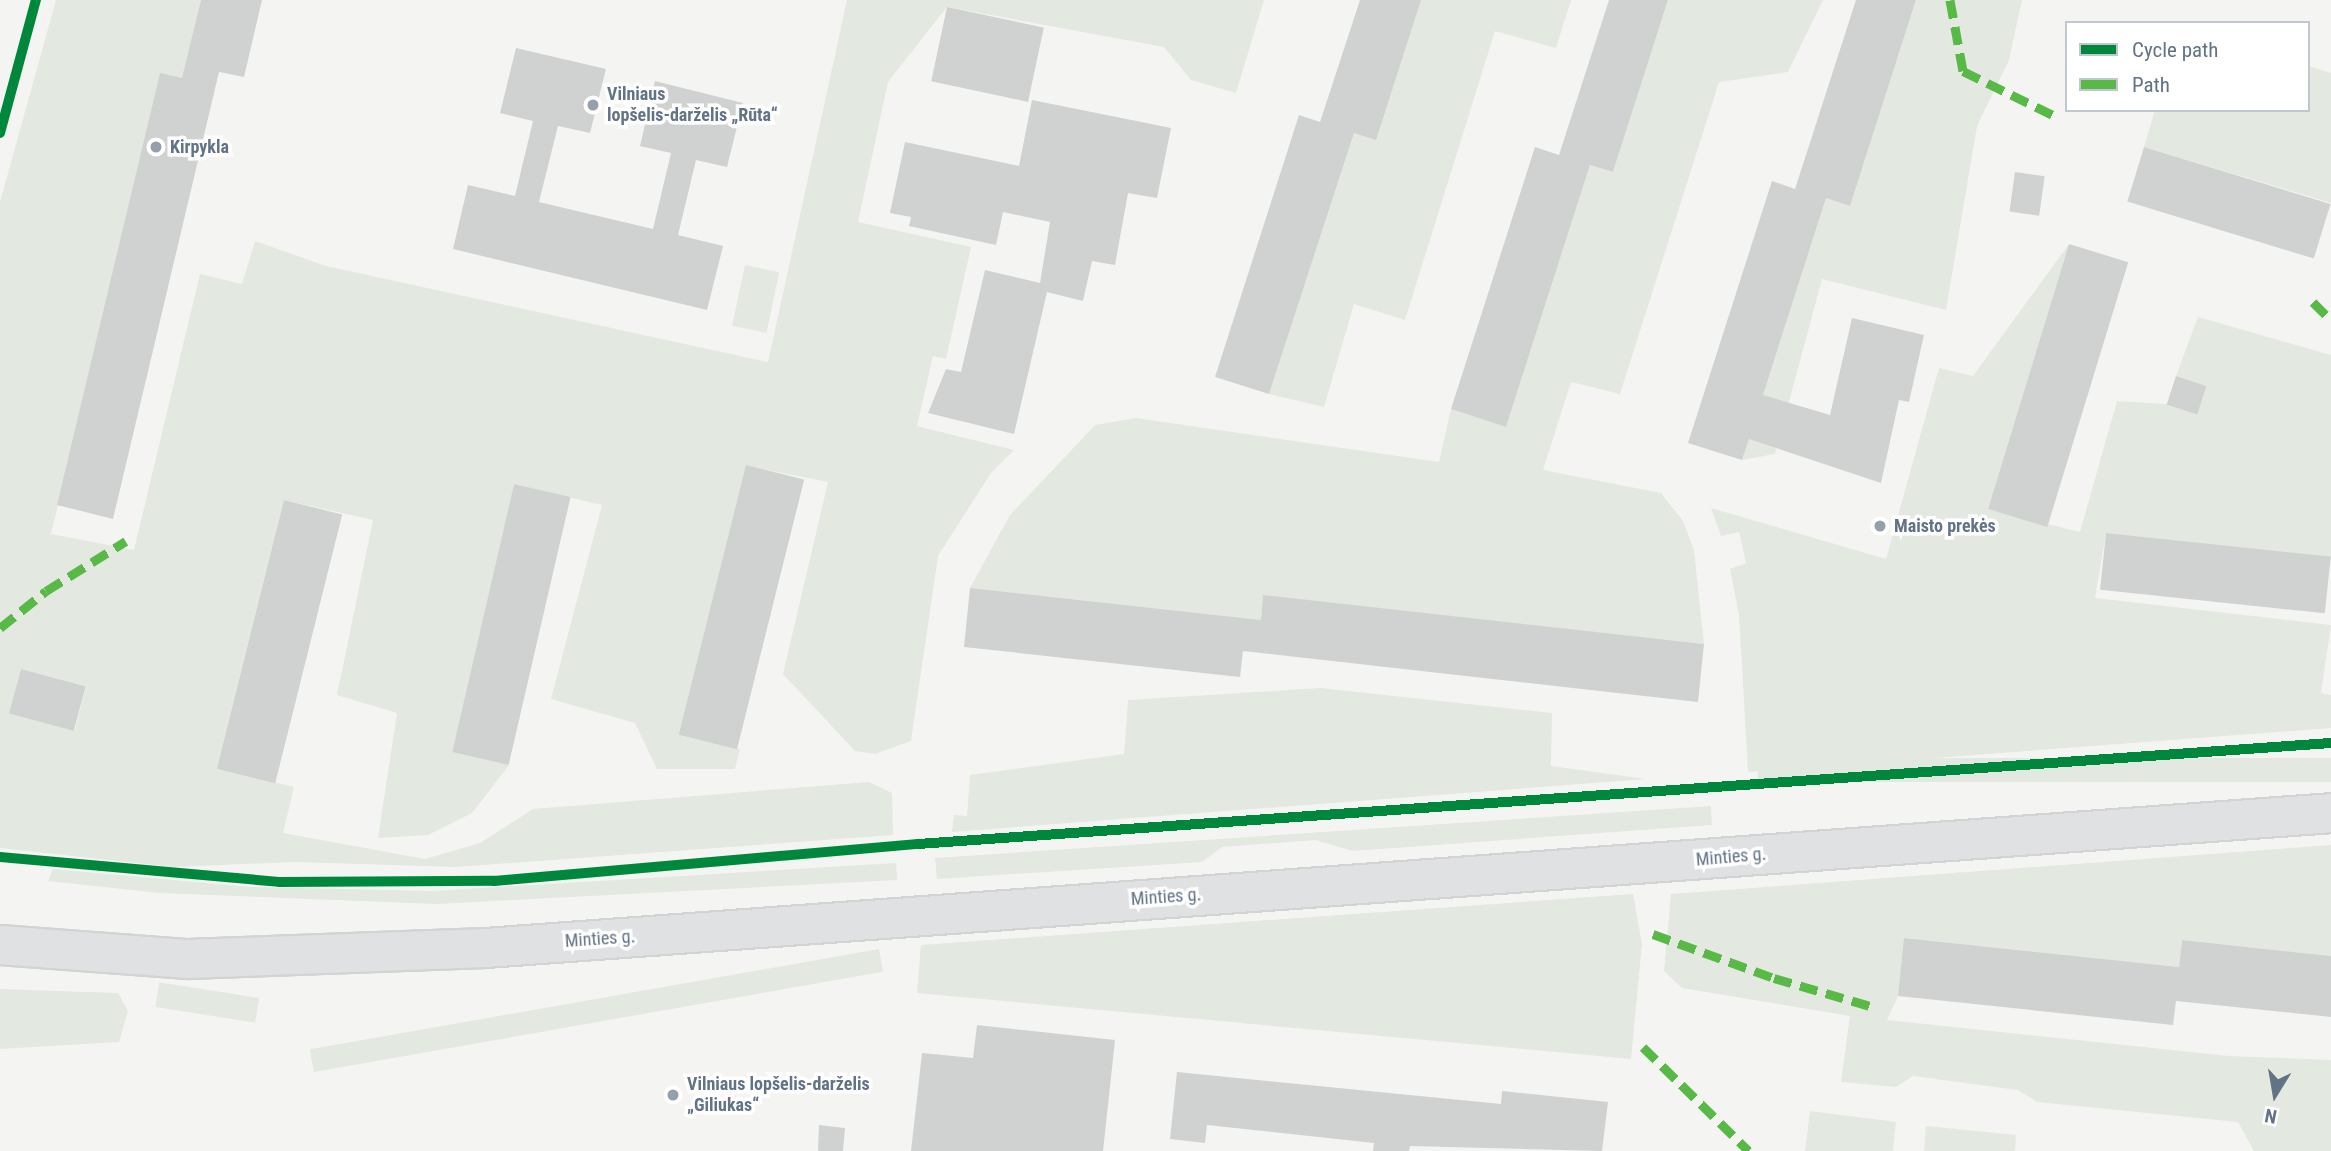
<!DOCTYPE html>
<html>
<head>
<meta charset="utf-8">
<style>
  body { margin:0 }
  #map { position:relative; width:2331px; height:1151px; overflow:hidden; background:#f4f5f2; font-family:"Roboto Condensed",sans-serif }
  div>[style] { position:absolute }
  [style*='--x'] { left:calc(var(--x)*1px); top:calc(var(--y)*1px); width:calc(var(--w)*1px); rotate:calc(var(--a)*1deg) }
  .green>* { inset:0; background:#e3e8e0; transform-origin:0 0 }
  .building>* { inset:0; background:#d0d2d2; transform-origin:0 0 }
  .roads { filter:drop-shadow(2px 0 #d2d3d3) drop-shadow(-2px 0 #d2d3d3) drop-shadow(0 2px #d2d3d3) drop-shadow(0 -2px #d2d3d3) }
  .secondary>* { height:38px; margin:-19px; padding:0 19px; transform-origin:19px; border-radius:19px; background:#e0e1e2 }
  .quiet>* { height:9px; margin-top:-4.5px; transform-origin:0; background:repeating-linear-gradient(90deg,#58b947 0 18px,transparent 0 27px) }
  .cycleway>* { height:10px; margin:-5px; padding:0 5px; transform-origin:5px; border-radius:5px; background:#00873e }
  .dots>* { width:19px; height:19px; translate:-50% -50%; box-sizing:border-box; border:4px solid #fff; border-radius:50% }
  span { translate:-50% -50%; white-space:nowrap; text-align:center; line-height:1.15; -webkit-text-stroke:7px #fff; paint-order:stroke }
  .poi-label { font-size:18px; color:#627385; font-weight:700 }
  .left { translate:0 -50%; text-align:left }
  .street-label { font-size:18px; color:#627385 }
  .legend { position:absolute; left:2065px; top:21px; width:245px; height:91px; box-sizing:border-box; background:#fff; border:2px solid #c0c7ce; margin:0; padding:9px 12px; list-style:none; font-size:21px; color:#627385 }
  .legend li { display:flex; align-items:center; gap:14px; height:35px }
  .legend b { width:35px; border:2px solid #c0c7ce }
  .north { position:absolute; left:2240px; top:1060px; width:70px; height:70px; -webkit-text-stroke:5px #fff; paint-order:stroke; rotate:191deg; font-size:19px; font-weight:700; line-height:28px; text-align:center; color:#627385 }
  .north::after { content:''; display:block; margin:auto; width:24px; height:32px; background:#627385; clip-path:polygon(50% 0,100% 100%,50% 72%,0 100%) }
</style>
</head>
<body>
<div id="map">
  <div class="green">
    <i style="clip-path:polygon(evenodd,56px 0,201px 0,186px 79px,160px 74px,51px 534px,134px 550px,200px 274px,242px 284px,255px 241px,326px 266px,768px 362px,847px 0,1264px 0,1236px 93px,1191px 80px,1164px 47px,947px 7px,888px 82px,858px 222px,971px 247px,946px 359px,933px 356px,917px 426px,1014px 450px,991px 473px,938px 556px,911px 741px,875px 754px,855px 751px,783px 674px,828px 482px,747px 466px,683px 736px,740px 749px,735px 769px,657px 769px,635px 723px,551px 699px,602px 505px,514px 484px,452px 752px,509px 765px,472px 813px,428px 835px,378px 838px,397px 713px,337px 695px,373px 520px,284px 500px,220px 769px,294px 787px,283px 833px,425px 859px,480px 843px,533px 809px,869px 782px,892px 793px,893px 835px,456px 867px,295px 862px,173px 867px,0 848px,0 202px,56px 0,21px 669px,86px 686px,75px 730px,10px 713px,21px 669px)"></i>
    <i style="clip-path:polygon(1421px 0,1571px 0,1556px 48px,1495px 31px,1405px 320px,1354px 304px,1324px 407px,1269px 394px,1354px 133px)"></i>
    <i style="clip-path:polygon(1668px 0,1823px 0,1788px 72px,1719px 82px,1620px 394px,1571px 382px,1543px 470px,1661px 493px,1683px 521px,1694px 550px,1704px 644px,1263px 596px,1261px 620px,970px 588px,1010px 515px,1095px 425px,1136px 418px,1439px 462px,1451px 409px,1506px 427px,1590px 165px,1613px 172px)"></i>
    <i style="clip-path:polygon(1916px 0,2022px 0,2009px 60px,1977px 126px,1946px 310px,1822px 279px,1775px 454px,1742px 460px,1826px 198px,1850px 206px)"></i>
    <i style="clip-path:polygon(2308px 66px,2331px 73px,2331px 203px,2144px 147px,2155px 110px,2308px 110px)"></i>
    <i style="clip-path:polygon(2069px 244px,1988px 509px,2080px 532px,2117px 401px,2166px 404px,2196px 414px,2206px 386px,2176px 376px,2198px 317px,2331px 355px,2331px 558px,2106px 533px,2095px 598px,2331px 625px,2321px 693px,2331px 695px,2331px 728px,1748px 772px,1739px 615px,1730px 569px,1746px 563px,1739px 532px,1721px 536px,1711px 508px,1886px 559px,1939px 368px,1973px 376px)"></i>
    <i style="left:745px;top:265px;width:35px;height:62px;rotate:12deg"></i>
    <i style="clip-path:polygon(1320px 688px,1552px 713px,1551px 766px,1646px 779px,952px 832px,954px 815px,967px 816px,970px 775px,1124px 754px,1128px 700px)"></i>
    <i style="left:2331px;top:758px;width:24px;height:573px;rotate:90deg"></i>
    <i style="clip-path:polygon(1711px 806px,1712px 825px,1353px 851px,1315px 840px,1222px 847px,1202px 862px,937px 879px,935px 858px)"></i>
    <i style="clip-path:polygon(2331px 845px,2331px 956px,2182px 940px,2179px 967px,1905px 938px,1898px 996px,1887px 1020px,2229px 1056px,2331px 1060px,2331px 1151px,2254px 1151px,2238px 1122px,2037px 1102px,2018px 1090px,1913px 1076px,1896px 1087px,1841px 1082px,1850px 1016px,1682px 988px,1664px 971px,1671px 894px)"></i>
    <i style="clip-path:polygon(896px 863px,897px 880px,436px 904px,160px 893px,48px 881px,53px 869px,251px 887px,433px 891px)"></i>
    <i style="clip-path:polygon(1633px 894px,1642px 944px,1631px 1059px,917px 993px,921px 945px)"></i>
    <i style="left:879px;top:949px;width:23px;height:578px;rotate:80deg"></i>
    <i style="clip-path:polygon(0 989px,118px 993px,128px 1011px,119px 1042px,0 1049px)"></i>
    <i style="left:259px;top:998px;width:25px;height:101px;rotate:99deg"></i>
    <i style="clip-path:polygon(1810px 1111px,1896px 1122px,1893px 1151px,1805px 1151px)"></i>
    <i style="clip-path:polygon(1926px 1126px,2016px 1135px,2015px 1151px,1924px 1151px)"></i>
  </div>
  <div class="building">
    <i style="clip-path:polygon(201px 0,262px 0,244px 77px,219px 72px,113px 519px,57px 505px,160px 73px,182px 78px)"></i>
    <i style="clip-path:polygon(1360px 0,1421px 0,1376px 140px,1354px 133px,1269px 394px,1215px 377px,1299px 115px,1320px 122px)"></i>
    <i style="clip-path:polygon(1609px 0,1668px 0,1613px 172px,1590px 165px,1506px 427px,1451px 409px,1535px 147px,1559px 155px)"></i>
    <i style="clip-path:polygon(1856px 0,1916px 0,1850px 206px,1826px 198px,1763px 395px,1830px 415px,1852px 318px,1924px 335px,1909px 402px,1899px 400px,1881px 483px,1749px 439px,1742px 460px,1688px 443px,1772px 181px,1795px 189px)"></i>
    <i style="left:947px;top:7px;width:99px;height:76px;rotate:12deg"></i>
    <i style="clip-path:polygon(516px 48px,606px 69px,590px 133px,558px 126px,539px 202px,653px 229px,671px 153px,640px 146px,655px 81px,743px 103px,727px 167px,696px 160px,678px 235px,723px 246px,707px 310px,453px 249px,468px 185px,515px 196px,533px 121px,500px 113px)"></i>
    <i style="clip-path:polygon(1032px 100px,1171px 128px,1157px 198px,1128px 193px,1115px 265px,1092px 261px,1083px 301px,1047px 292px,1014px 434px,928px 413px,946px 369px,961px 372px,985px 270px,1040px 283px,1050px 222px,1003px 212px,996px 245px,909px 226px,911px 217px,890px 213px,905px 142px,1019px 166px)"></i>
    <i style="left:2144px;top:147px;width:195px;height:57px;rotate:17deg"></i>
    <i style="left:2015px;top:172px;width:30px;height:40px;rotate:8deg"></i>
    <i style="left:2069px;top:244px;width:62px;height:277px;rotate:17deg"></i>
    <i style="left:2176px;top:376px;width:32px;height:30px;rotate:18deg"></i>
    <i style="left:746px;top:465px;width:60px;height:278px;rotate:14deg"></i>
    <i style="left:514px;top:484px;width:58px;height:275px;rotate:13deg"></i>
    <i style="left:284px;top:500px;width:60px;height:277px;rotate:14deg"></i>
    <i style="left:2106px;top:533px;width:226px;height:57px;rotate:6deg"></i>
    <i style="clip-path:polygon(970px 588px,1261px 620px,1263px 595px,1704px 644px,1698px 702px,1243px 651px,1240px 677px,964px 647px)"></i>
    <i style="left:21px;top:669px;width:67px;height:46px;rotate:15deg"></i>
    <i style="clip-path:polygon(1904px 938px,2179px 967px,2182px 940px,2331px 956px,2331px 1017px,2176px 1001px,2173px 1025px,1898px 996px)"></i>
    <i style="clip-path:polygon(977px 1025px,1115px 1040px,1103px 1151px,911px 1151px,922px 1053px,973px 1058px)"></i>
    <i style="clip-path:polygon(1177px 1072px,1501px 1104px,1502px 1091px,1608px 1102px,1602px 1151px,1410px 1146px,1409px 1151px,1373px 1151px,1374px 1143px,1207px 1125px,1205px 1143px,1170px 1139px)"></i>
    <i style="clip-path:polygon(819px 1125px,845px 1128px,843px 1151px,818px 1151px)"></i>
  </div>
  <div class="roads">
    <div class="secondary">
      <i style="--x:0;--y:945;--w:189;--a:4.3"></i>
      <i style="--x:188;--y:959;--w:298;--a:-2.1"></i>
      <i style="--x:486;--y:948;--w:1850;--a:-4.18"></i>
    </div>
  </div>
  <div class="quiet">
    <i style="--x:1950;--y:0;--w:72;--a:79.6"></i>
    <i style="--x:1963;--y:71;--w:102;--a:26.1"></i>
    <i style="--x:2313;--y:302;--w:25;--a:45"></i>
    <i style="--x:0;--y:628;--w:59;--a:-38.8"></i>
    <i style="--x:46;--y:591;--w:94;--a:-32"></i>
    <i style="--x:1653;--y:934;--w:129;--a:20"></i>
    <i style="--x:1774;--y:978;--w:107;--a:16.2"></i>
    <i style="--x:1643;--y:1047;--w:148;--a:44.5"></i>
  </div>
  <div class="cycleway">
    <i style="--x:0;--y:133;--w:138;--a:-74.9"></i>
    <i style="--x:0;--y:857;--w:280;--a:5.1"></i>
    <i style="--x:279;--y:882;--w:215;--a:-0.3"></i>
    <i style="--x:494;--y:881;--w:426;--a:-5"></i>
    <i style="--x:918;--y:844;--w:1417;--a:-4.09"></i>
  </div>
  <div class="dots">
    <i style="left:593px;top:105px;background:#95a0ab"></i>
    <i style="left:156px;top:147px;background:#95a0ab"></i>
    <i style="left:1880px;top:526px;background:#95a0ab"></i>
    <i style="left:673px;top:1095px;background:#95a0ab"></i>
  </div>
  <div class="poi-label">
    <span class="left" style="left:607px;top:105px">Vilniaus<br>lopšelis-darželis „Rūta“</span>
    <span class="left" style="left:170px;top:147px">Kirpykla</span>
    <span class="left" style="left:1894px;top:526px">Maisto prekės</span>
    <span class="left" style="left:687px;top:1095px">Vilniaus lopšelis-darželis<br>„Giliukas“</span>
  </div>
  <div class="street-label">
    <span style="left:1731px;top:857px;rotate:-5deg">Minties g.</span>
    <span style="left:1166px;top:897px;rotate:-4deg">Minties g.</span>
    <span style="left:600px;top:939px;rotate:-4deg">Minties g.</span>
  </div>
  <ul class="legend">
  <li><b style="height:9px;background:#00873e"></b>Cycle path</li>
  <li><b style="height:9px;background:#58b947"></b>Path</li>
  </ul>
  <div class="north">N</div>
</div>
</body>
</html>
